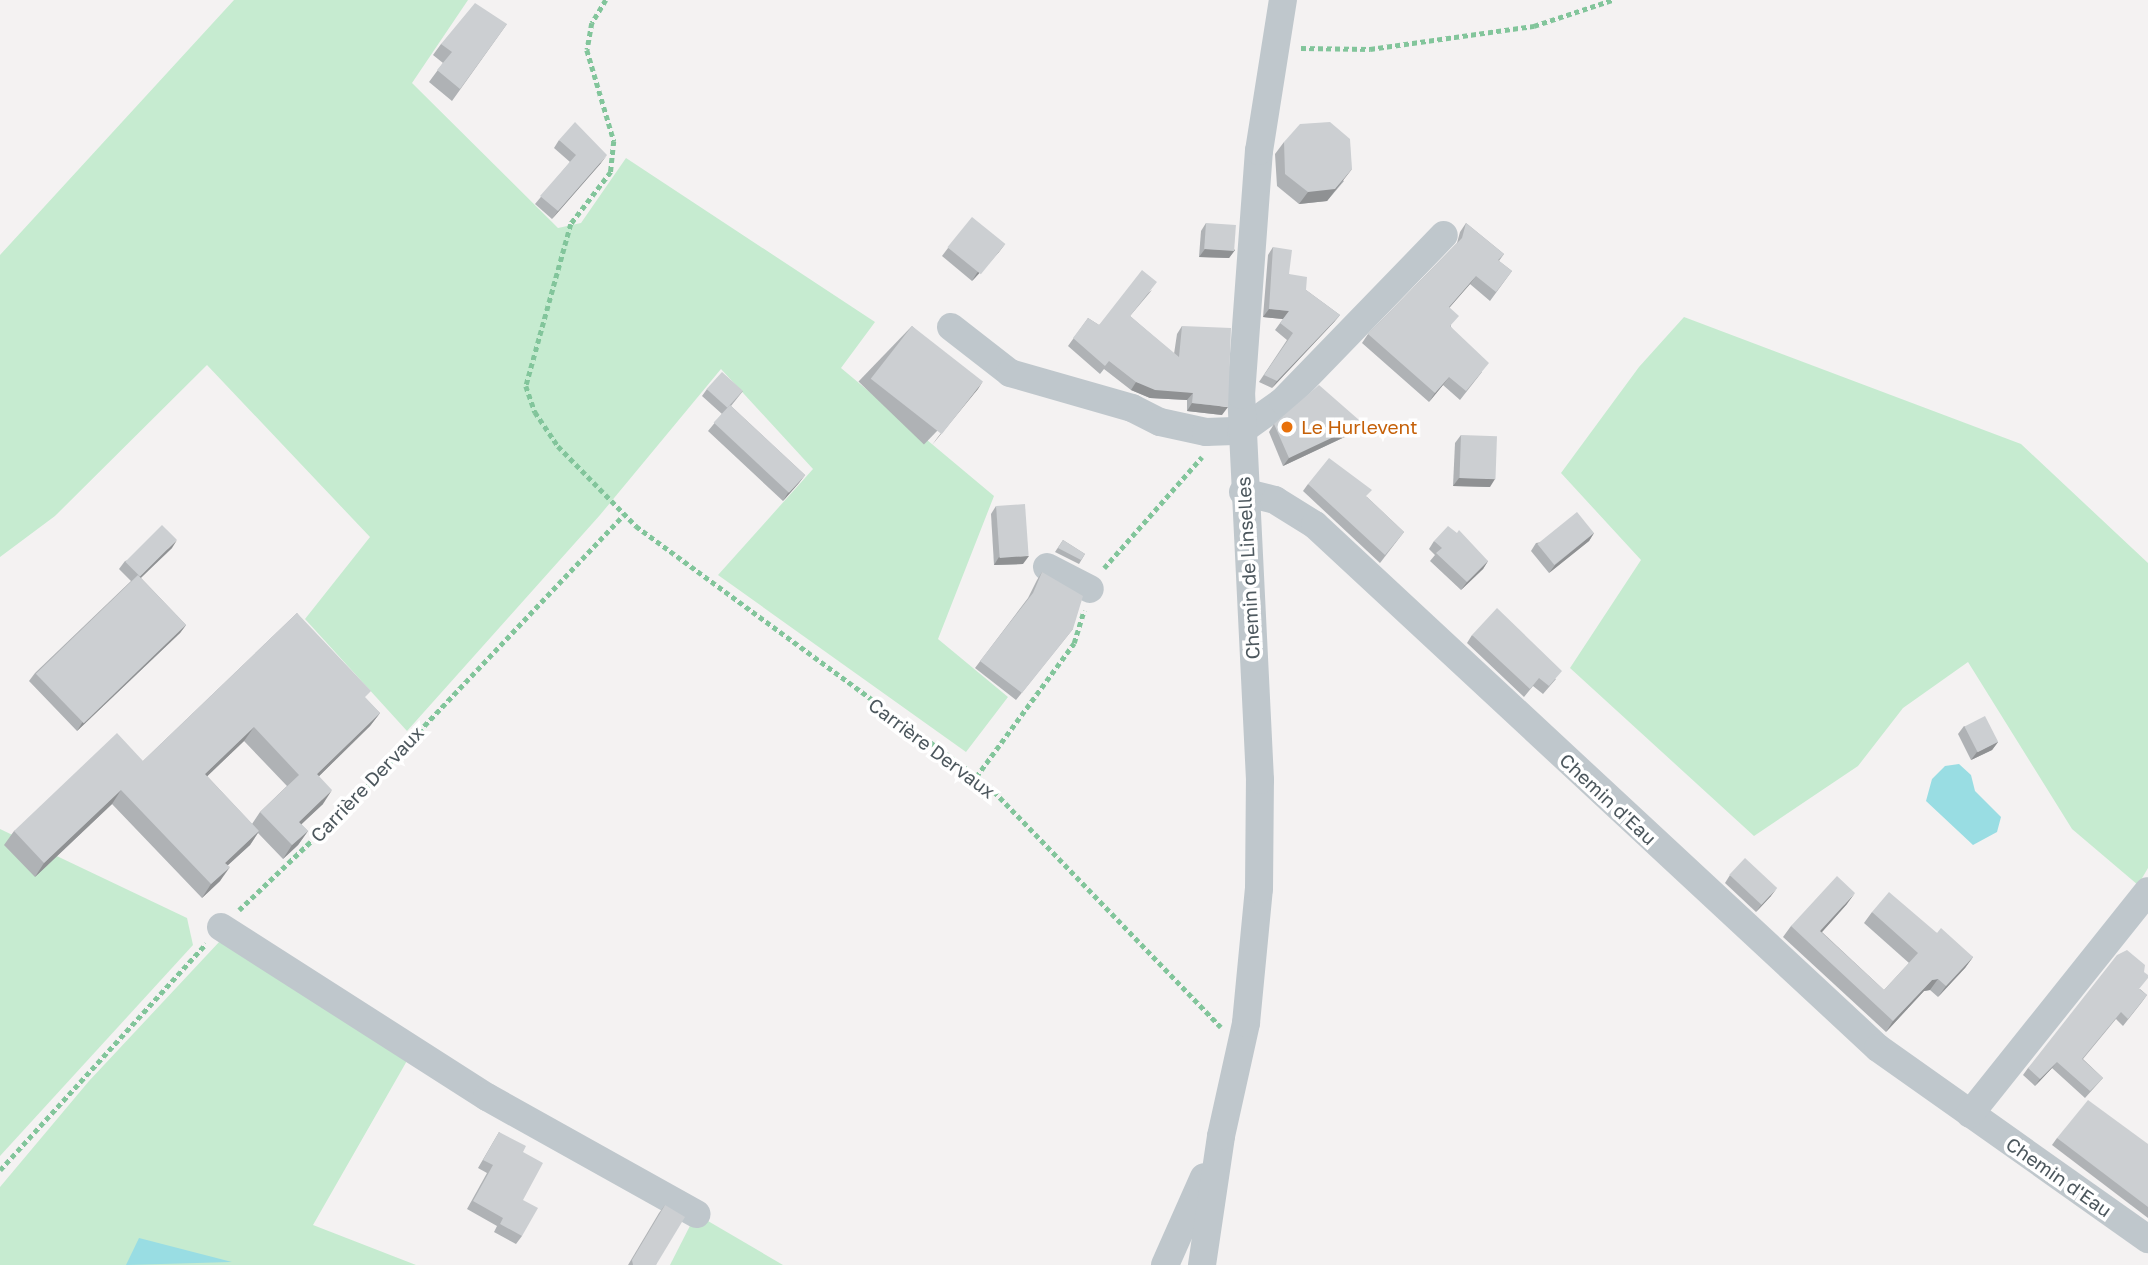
<!DOCTYPE html>
<html>
<head>
<meta charset="utf-8">
<style>
  body { margin:0 }
  #map { position:relative; width:2148px; height:1265px; overflow:hidden; background:#f4f2f2; font-family:"Golos Text",sans-serif }
  div>[style] { position:absolute }
  [style*='--x'] { left:calc(var(--x)*1px); top:calc(var(--y)*1px); width:calc(var(--w)*1px); rotate:calc(var(--a)*1deg) }
  .green>* { inset:0; background:#c6ebd0 }
  .water>* { inset:0; background:#99dde3 }
  .path>* { height:4.5px; margin-top:-2.25px; transform-origin:0; background:repeating-linear-gradient(90deg,#82c59b 0 5px,transparent 0 8.5px) }
  .minor>* { height:28px; margin:-14px; padding:0 14px; transform-origin:14px; border-radius:14px; background:#bfc7cc }
  .wall>* { inset:0; background:#afb2b5; transform-origin:0 0 }
  .shaded-wall>* { inset:0; background:#8f9193 }
  .building>* { inset:0; background:#cccfd2; transform-origin:0 0 }
  .dots>* { width:19px; height:19px; translate:-50% -50%; box-sizing:border-box; border:4px solid #fff; border-radius:50% }
  span { translate:-50% -50%; white-space:nowrap; text-align:center; line-height:1.15; -webkit-text-stroke:7px #fff; paint-order:stroke }
  .food-label { font-size:19px; color:#c56008 }
  .left { translate:0 -50%; text-align:left }
  .street-label { font-size:19px; color:#4c575d }
</style>
</head>
<body>
<div id="map">
  <div class="green">
    <i style="clip-path:polygon(234px 0,468px 0,412px 83px,558px 228px,581px 223px,626px 158px,875px 322px,841px 368px,994px 496px,938px 639px,1008px 697px,966px 752px,718px 575px,813px 469px,721px 369px,600px 515px,407px 731px,305px 619px,370px 537px,207px 365px,55px 516px,0 557px,0 255px)"></i>
    <i style="clip-path:polygon(1684px 317px,2021px 444px,2148px 563px,2148px 868px,2138px 885px,2072px 829px,1968px 662px,1903px 708px,1858px 766px,1754px 836px,1570px 668px,1641px 560px,1561px 473px,1639px 367px)"></i>
    <i style="clip-path:polygon(0 829px,187px 918px,193px 945px,0 1156px)"></i>
    <i style="clip-path:polygon(220px 941px,408px 1059px,313px 1225px,416px 1265px,0 1265px,0 1187px,89px 1081px)"></i>
    <i style="clip-path:polygon(696px 1214px,783px 1265px,670px 1265px)"></i>
  </div>
  <div class="water">
    <i style="clip-path:polygon(1959px 764px,1971px 775px,1975px 791px,2001px 817px,1997px 832px,1973px 845px,1926px 801px,1932px 779px,1945px 766px)"></i>
    <i style="clip-path:polygon(139px 1238px,232px 1262px,126px 1265px)"></i>
  </div>
  <div class="path">
    <i style="--x:606;--y:0;--w:27;--a:121"></i>
    <i style="--x:592;--y:23;--w:27;--a:100"></i>
    <i style="--x:587;--y:50;--w:95;--a:73.5"></i>
    <i style="--x:614;--y:141;--w:31;--a:96"></i>
    <i style="--x:611;--y:172;--w:66;--a:127.6"></i>
    <i style="--x:571;--y:224;--w:168;--a:105.5"></i>
    <i style="--x:526;--y:386;--w:28;--a:71"></i>
    <i style="--x:535;--y:412;--w:41;--a:55.9"></i>
    <i style="--x:558;--y:446;--w:112;--a:45.7"></i>
    <i style="--x:636;--y:526;--w:437;--a:36.3"></i>
    <i style="--x:988;--y:785;--w:336;--a:46.1"></i>
    <i style="--x:1301;--y:48;--w:69;--a:0.8"></i>
    <i style="--x:1370;--y:49;--w:166;--a:-8"></i>
    <i style="--x:1534;--y:26;--w:82;--a:-18.4"></i>
    <i style="--x:1104;--y:568;--w:148;--a:-48.6"></i>
    <i style="--x:976;--y:777;--w:166;--a:-53.8"></i>
    <i style="--x:1074;--y:643;--w:34;--a:-73"></i>
    <i style="--x:239;--y:910;--w:159;--a:-43.7"></i>
    <i style="--x:354;--y:800;--w:393;--a:-46.6"></i>
    <i style="--x:0;--y:1170;--w:306;--a:-47.7"></i>
  </div>
  <div class="minor">
    <i style="--x:951;--y:327;--w:75;--a:37.9"></i>
    <i style="--x:1010;--y:373;--w:127;--a:16"></i>
    <i style="--x:1132;--y:408;--w:31;--a:27"></i>
    <i style="--x:1160;--y:422;--w:47;--a:12.3"></i>
    <i style="--x:1206;--y:432;--w:35;--a:-2"></i>
    <i style="--x:1241;--y:431;--w:52;--a:-35.5"></i>
    <i style="--x:1283;--y:401;--w:231;--a:-45.9"></i>
    <i style="--x:1243;--y:492;--w:33;--a:14"></i>
    <i style="--x:1275;--y:500;--w:47;--a:32"></i>
    <i style="--x:1315;--y:525;--w:768;--a:42.89"></i>
    <i style="--x:1878;--y:1048;--w:331;--a:35.3"></i>
    <i style="--x:1047;--y:567;--w:48;--a:27.1"></i>
    <i style="--x:221;--y:927;--w:316;--a:32.6"></i>
    <i style="--x:487;--y:1097;--w:240;--a:29.2"></i>
    <i style="--x:1970;--y:1114;--w:285;--a:-51.4"></i>
    <i style="--x:1165;--y:1265;--w:96;--a:-66.1"></i>
    <i style="--x:1202;--y:1265;--w:130;--a:-81.6"></i>
    <i style="--x:1221;--y:1136;--w:116;--a:-77.5"></i>
    <i style="--x:1246;--y:1023;--w:135;--a:-84.5"></i>
    <i style="--x:1259;--y:889;--w:109;--a:-89.5"></i>
    <i style="--x:1260;--y:780;--w:385;--a:-92.8"></i>
    <i style="--x:1241;--y:395;--w:245;--a:-85.8"></i>
    <i style="--x:1259;--y:151;--w:153;--a:-81"></i>
  </div>
  <div class="wall">
    <i style="clip-path:polygon(507px 24px,452px 101px,429px 82px,443px 63px,433px 55px,441px 44px)"></i>
    <i style="clip-path:polygon(559px 140px,601px 163px,552px 219px,535px 204px,570px 162px,554px 148px)"></i>
    <i style="clip-path:polygon(1284px 142px,1344px 181px,1327px 201px,1299px 204px,1277px 186px,1275px 154px)"></i>
    <i style="clip-path:polygon(1206px 223px,1235px 250px,1229px 258px,1199px 257px,1201px 231px)"></i>
    <i style="clip-path:polygon(1466px 223px,1504px 254px,1499px 261px,1512px 271px,1490px 301px,1470px 284px,1449px 308px,1451px 327px,1482px 372px,1460px 400px,1443px 385px,1429px 402px,1362px 343px,1368px 334px,1457px 243px,1460px 232px)"></i>
    <i style="clip-path:polygon(1273px 247px,1289px 274px,1306px 290px,1340px 315px,1334px 322px,1272px 388px,1259px 382px,1287px 340px,1275px 330px,1283px 319px,1263px 317px,1268px 255px)"></i>
    <i style="clip-path:polygon(948px 248px,999px 252px,972px 281px,942px 256px)"></i>
    <i style="clip-path:polygon(1152px 290px,1130px 316px,1174px 354px,1177px 334px,1182px 326px,1222px 415px,1187px 411px,1187px 400px,1150px 398px,1131px 390px,1104px 369px,1100px 374px,1068px 346px,1088px 318px,1099px 325px)"></i>
    <i style="left:912px;top:326px;width:91px;height:77px;rotate:44deg"></i>
    <i style="clip-path:polygon(707px 389px,743px 391px,731px 406px,805px 475px,783px 501px,708px 431px,722px 414px,702px 396px)"></i>
    <i style="clip-path:polygon(1359px 420px,1351px 434px,1283px 466px,1269px 432px,1274px 424px)"></i>
    <i style="clip-path:polygon(1461px 435px,1490px 487px,1453px 486px,1455px 443px)"></i>
    <i style="clip-path:polygon(1308px 484px,1367px 497px,1404px 532px,1380px 563px,1303px 491px)"></i>
    <i style="clip-path:polygon(996px 506px,1023px 564px,994px 565px,991px 514px)"></i>
    <i style="clip-path:polygon(1594px 533px,1589px 541px,1549px 573px,1531px 551px,1536px 543px)"></i>
    <i style="clip-path:polygon(1063px 540px,1085px 554px,1079px 564px,1055px 552px)"></i>
    <i style="clip-path:polygon(1434px 541px,1488px 561px,1483px 569px,1461px 590px,1430px 561px,1435px 555px,1429px 549px)"></i>
    <i style="clip-path:polygon(172px 548px,141px 578px,186px 625px,180px 633px,77px 731px,29px 681px,35px 673px,131px 581px,119px 569px,125px 561px)"></i>
    <i style="clip-path:polygon(1042px 572px,1073px 629px,1016px 700px,975px 668px,1028px 598px,1037px 580px)"></i>
    <i style="clip-path:polygon(evenodd,297px 613px,366px 699px,380px 713px,370px 726px,319px 776px,323px 804px,301px 824px,308px 831px,298px 845px,283px 859px,258px 833px,250px 845px,228px 865px,220px 881px,202px 898px,112px 804px,35px 877px,4px 845px,14px 831px,143px 761px,297px 613px,244px 741px,287px 786px,260px 812px,252px 824px,207px 776px,244px 741px)"></i>
    <i style="clip-path:polygon(1472px 635px,1556px 679px,1543px 694px,1533px 686px,1524px 697px,1467px 643px)"></i>
    <i style="clip-path:polygon(1964px 726px,1998px 742px,1992px 750px,1971px 760px,1958px 734px)"></i>
    <i style="clip-path:polygon(1730px 875px,1771px 896px,1756px 912px,1725px 883px)"></i>
    <i style="clip-path:polygon(1847px 904px,1822px 932px,1884px 990px,1909px 963px,1864px 923px,1872px 912px,1937px 933px,1973px 957px,1965px 968px,1938px 997px,1930px 990px,1924px 991px,1886px 1032px,1783px 937px,1791px 926px)"></i>
    <i style="clip-path:polygon(2140px 989px,2147px 995px,2142px 1002px,2123px 1026px,2116px 1019px,2083px 1059px,2103px 1078px,2085px 1098px,2052px 1068px,2035px 1086px,2023px 1075px,2028px 1068px)"></i>
    <i style="clip-path:polygon(499px 1132px,523px 1152px,522px 1236px,516px 1244px,494px 1232px,497px 1226px,467px 1209px,487px 1173px,478px 1168px)"></i>
    <i style="clip-path:polygon(2057px 1138px,2148px 1144px,2148px 1218px,2052px 1145px)"></i>
    <i style="clip-path:polygon(665px 1205px,656px 1265px,628px 1265px,659px 1213px)"></i>
  </div>
  <div class="shaded-wall">
    <i style="clip-path:polygon(607px 155px,601px 163px,552px 219px,558px 211px)"></i>
    <i style="clip-path:polygon(1352px 169px,1327px 201px,1299px 204px,1308px 192px)"></i>
    <i style="clip-path:polygon(1005px 244px,999px 252px,972px 281px,977px 273px)"></i>
    <i style="clip-path:polygon(1205px 249px,1235px 250px,1229px 258px,1199px 257px)"></i>
    <i style="clip-path:polygon(1476px 276px,1470px 284px,1442px 316px,1449px 307px)"></i>
    <i style="clip-path:polygon(1269px 309px,1289px 311px,1283px 319px,1263px 317px)"></i>
    <i style="clip-path:polygon(1340px 315px,1334px 322px,1272px 388px,1277px 381px)"></i>
    <i style="clip-path:polygon(1449px 377px,1443px 385px,1429px 402px,1435px 393px)"></i>
    <i style="clip-path:polygon(983px 381px,978px 389px,932px 445px,938px 437px)"></i>
    <i style="clip-path:polygon(1136px 382px,1193px 393px,1187px 400px,1150px 398px,1131px 390px)"></i>
    <i style="clip-path:polygon(1192px 403px,1228px 407px,1222px 415px,1187px 411px)"></i>
    <i style="clip-path:polygon(1359px 420px,1353px 428px,1357px 426px,1351px 434px,1283px 466px,1289px 458px)"></i>
    <i style="clip-path:polygon(805px 475px,799px 483px,783px 501px,788px 493px)"></i>
    <i style="clip-path:polygon(1459px 478px,1495px 479px,1490px 487px,1453px 486px)"></i>
    <i style="clip-path:polygon(1594px 533px,1589px 541px,1549px 573px,1555px 565px)"></i>
    <i style="clip-path:polygon(177px 540px,172px 548px,134px 584px,140px 576px)"></i>
    <i style="clip-path:polygon(1029px 556px,1023px 564px,994px 565px,999px 557px)"></i>
    <i style="clip-path:polygon(1488px 561px,1483px 569px,1461px 590px,1467px 582px)"></i>
    <i style="clip-path:polygon(186px 625px,180px 633px,77px 731px,82px 723px)"></i>
    <i style="clip-path:polygon(380px 713px,370px 726px,307px 788px,317px 774px)"></i>
    <i style="clip-path:polygon(254px 727px,244px 741px,195px 788px,205px 774px)"></i>
    <i style="clip-path:polygon(1998px 742px,1992px 750px,1971px 760px,1977px 752px)"></i>
    <i style="clip-path:polygon(121px 790px,112px 804px,35px 877px,44px 863px)"></i>
    <i style="clip-path:polygon(332px 790px,323px 804px,289px 836px,299px 822px)"></i>
    <i style="clip-path:polygon(259px 831px,250px 845px,216px 876px,225px 863px)"></i>
    <i style="clip-path:polygon(308px 831px,298px 845px,283px 859px,292px 845px)"></i>
    <i style="clip-path:polygon(230px 867px,220px 881px,202px 898px,211px 884px)"></i>
    <i style="clip-path:polygon(1777px 888px,1771px 896px,1756px 912px,1762px 904px)"></i>
    <i style="clip-path:polygon(1855px 893px,1847px 904px,1813px 942px,1820px 931px)"></i>
    <i style="clip-path:polygon(1973px 957px,1965px 968px,1938px 997px,1946px 986px)"></i>
    <i style="clip-path:polygon(1938px 979px,1930px 990px,1924px 991px,1886px 1032px,1893px 1021px,1932px 980px)"></i>
    <i style="clip-path:polygon(2057px 1062px,2052px 1068px,2035px 1086px,2040px 1079px)"></i>
  </div>
  <div class="building">
    <i style="clip-path:polygon(475px 3px,507px 24px,460px 89px,437px 70px,452px 52px,441px 44px)"></i>
    <i style="clip-path:polygon(575px 122px,607px 155px,558px 211px,540px 196px,576px 155px,559px 140px)"></i>
    <i style="clip-path:polygon(1330px 122px,1350px 139px,1352px 169px,1335px 189px,1308px 192px,1285px 174px,1284px 142px,1300px 124px)"></i>
    <i style="left:972px;top:217px;width:43px;height:39px;rotate:39deg"></i>
    <i style="left:1206px;top:223px;width:30px;height:26px;rotate:4deg"></i>
    <i style="clip-path:polygon(1466px 223px,1504px 254px,1498px 260px,1512px 271px,1496px 292px,1476px 276px,1449px 307px,1459px 316px,1450px 326px,1489px 363px,1466px 391px,1449px 377px,1435px 393px,1368px 334px,1462px 238px)"></i>
    <i style="clip-path:polygon(1273px 247px,1292px 250px,1289px 274px,1307px 277px,1306px 290px,1340px 315px,1277px 381px,1264px 375px,1293px 333px,1280px 323px,1289px 311px,1269px 309px)"></i>
    <i style="clip-path:polygon(1142px 270px,1157px 282px,1130px 316px,1179px 357px,1182px 326px,1231px 328px,1228px 407px,1192px 403px,1193px 393px,1155px 390px,1136px 382px,1109px 361px,1105px 366px,1073px 338px,1088px 318px,1099px 325px)"></i>
    <i style="left:912px;top:326px;width:90px;height:67px;rotate:38deg"></i>
    <i style="left:722px;top:372px;width:28px;height:23px;rotate:42deg"></i>
    <i style="clip-path:polygon(1319px 385px,1359px 420px,1353px 423px,1357px 426px,1289px 458px,1274px 424px)"></i>
    <i style="left:730px;top:405px;width:103px;height:24px;rotate:43deg"></i>
    <i style="left:1461px;top:435px;width:36px;height:43px;rotate:2deg"></i>
    <i style="clip-path:polygon(1329px 458px,1372px 490px,1366px 496px,1404px 532px,1385px 555px,1308px 484px)"></i>
    <i style="left:1025px;top:504px;width:52px;height:29px;rotate:86deg"></i>
    <i style="left:1577px;top:512px;width:27px;height:51px;rotate:51deg"></i>
    <i style="left:162px;top:525px;width:21px;height:52px;rotate:45deg"></i>
    <i style="clip-path:polygon(1448px 526px,1457px 533px,1459px 530px,1488px 561px,1467px 582px,1436px 553px,1442px 548px,1434px 541px)"></i>
    <i style="clip-path:polygon(1063px 540px,1085px 554px,1081px 560px,1058px 548px)"></i>
    <i style="clip-path:polygon(1042px 572px,1083px 596px,1073px 629px,1022px 693px,980px 661px,1033px 593px)"></i>
    <i style="left:138px;top:575px;width:69px;height:142px;rotate:46deg"></i>
    <i style="clip-path:polygon(1497px 608px,1562px 671px,1549px 686px,1539px 678px,1530px 689px,1472px 635px)"></i>
    <i style="clip-path:polygon(297px 613px,371px 691px,365px 697px,380px 713px,317px 774px,332px 790px,299px 822px,308px 831px,292px 845px,260px 812px,299px 775px,254px 727px,205px 774px,259px 831px,225px 863px,230px 867px,211px 884px,121px 790px,44px 863px,14px 831px,117px 733px,143px 761px)"></i>
    <i style="left:1985px;top:716px;width:29px;height:23px;rotate:63deg"></i>
    <i style="left:1745px;top:858px;width:44px;height:23px;rotate:43deg"></i>
    <i style="clip-path:polygon(1837px 876px,1855px 893px,1820px 931px,1884px 990px,1918px 953px,1872px 912px,1889px 892px,1937px 933px,1941px 928px,1973px 957px,1946px 986px,1938px 979px,1932px 980px,1893px 1021px,1791px 926px)"></i>
    <i style="clip-path:polygon(2127px 950px,2145px 965px,2144px 972px,2148px 975px,2148px 978px,2139px 989px,2147px 995px,2128px 1019px,2121px 1012px,2082px 1059px,2103px 1078px,2090px 1091px,2057px 1062px,2040px 1079px,2028px 1068px,2117px 955px)"></i>
    <i style="clip-path:polygon(2088px 1100px,2148px 1144px,2148px 1207px,2057px 1138px)"></i>
    <i style="clip-path:polygon(499px 1132px,526px 1146px,523px 1152px,543px 1163px,523px 1200px,538px 1208px,522px 1236px,500px 1224px,503px 1218px,473px 1201px,493px 1165px,483px 1160px)"></i>
    <i style="clip-path:polygon(665px 1205px,685px 1217px,656px 1265px,633px 1265px,632px 1260px)"></i>
  </div>
  <div class="dots">
    <i style="left:1287px;top:427px;background:#e8710a"></i>
  </div>
  <div class="food-label">
    <span class="left" style="left:1301px;top:427px">Le Hurlevent</span>
  </div>
  <div class="street-label">
    <span style="left:1248px;top:568px;rotate:-93deg">Chemin de Linselles</span>
    <span style="left:932px;top:748px;rotate:37deg">Carrière Dervaux</span>
    <span style="left:367px;top:784px;rotate:-46deg">Carrière Dervaux</span>
    <span style="left:1608px;top:799px;rotate:43deg">Chemin d'Eau</span>
    <span style="left:2059px;top:1177px;rotate:35deg">Chemin d'Eau</span>
  </div>
</div>
</body>
</html>
